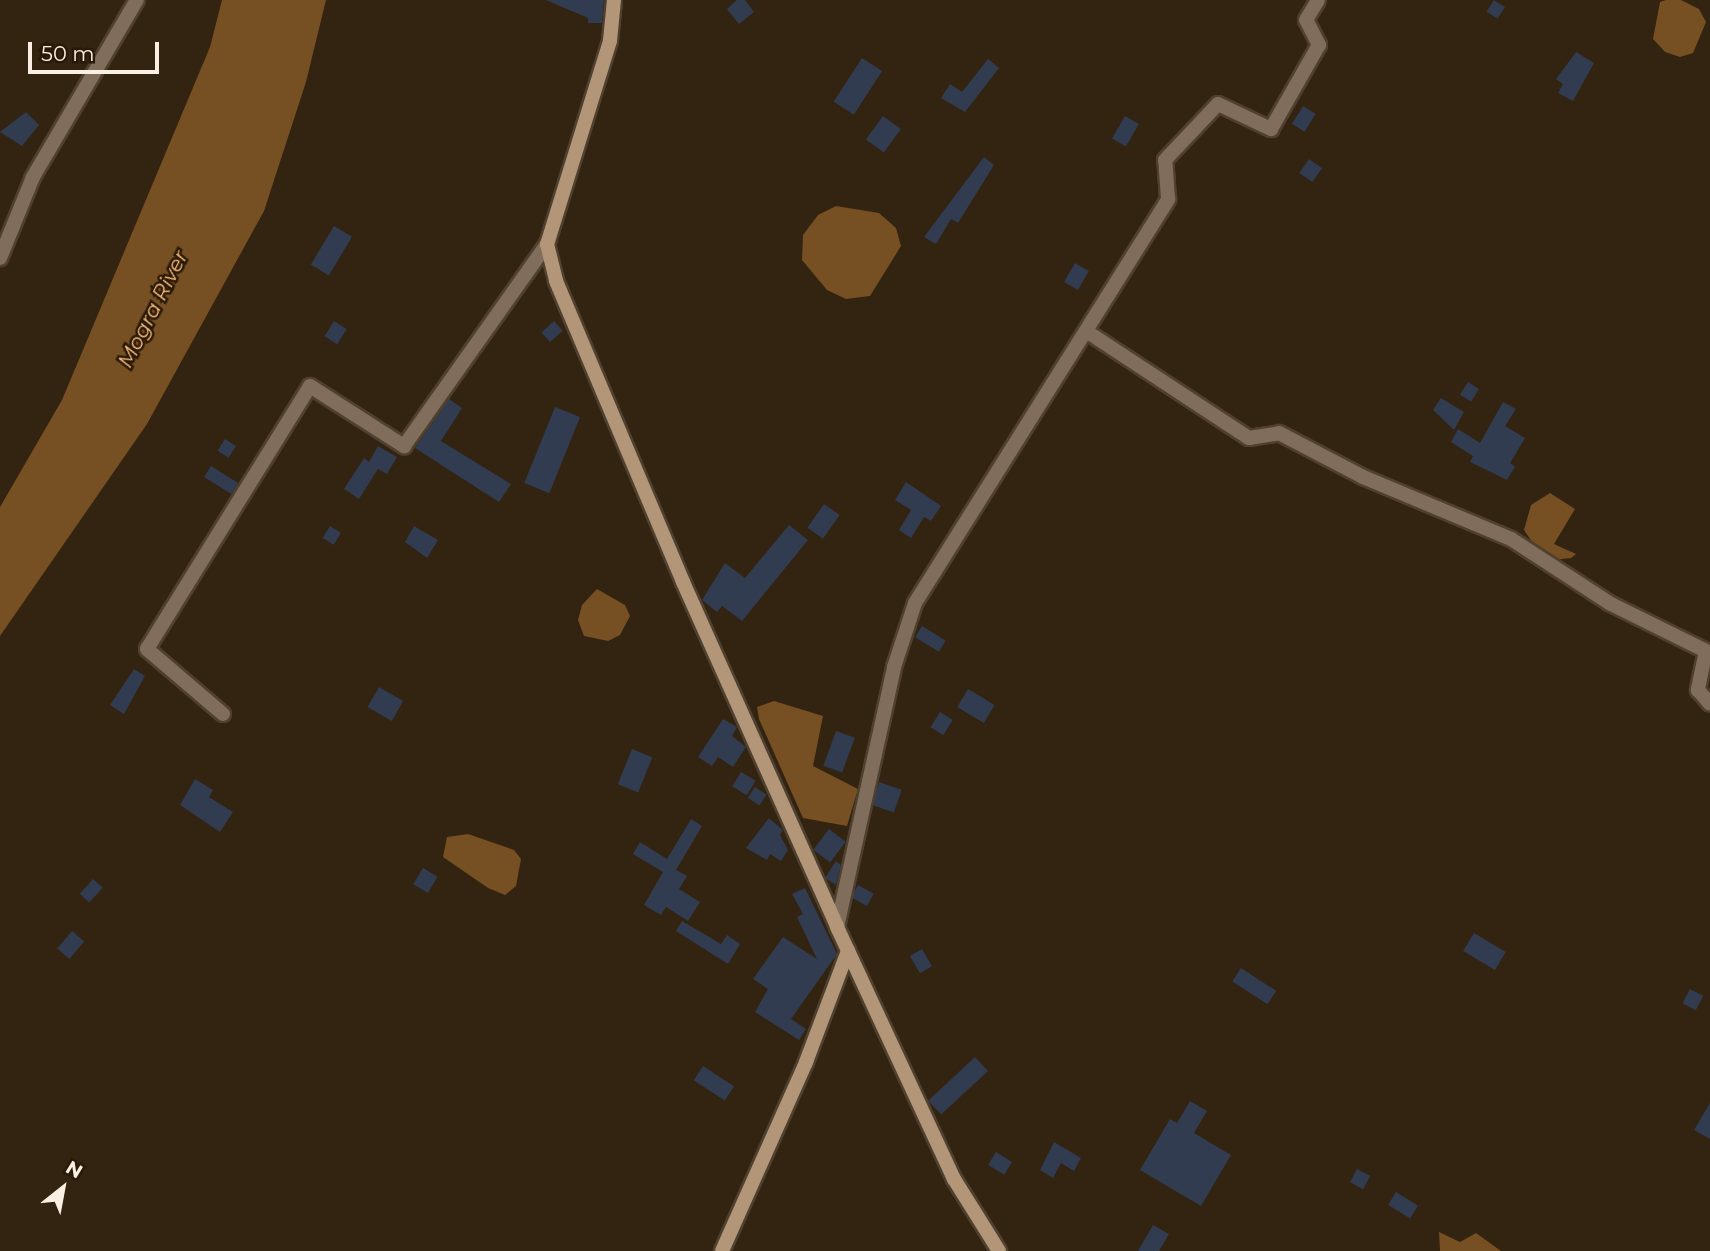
<!DOCTYPE html>
<html>
<head>
<meta charset="utf-8">
<style>
  body { margin:0 }
  #map { position:relative; width:1710px; height:1251px; overflow:hidden; background:#332311; font-family:Montserrat,sans-serif }
  div>[style] { position:absolute }
  [style*='--x'] { left:calc(var(--x)*1px); top:calc(var(--y)*1px); width:calc(var(--w)*1px); rotate:calc(var(--a)*1deg) }
  .water>* { inset:0; background:#764f22 }
  .building>* { inset:0; background:#313c50; transform-origin:0 0 }
  .roads { filter:drop-shadow(2px 0 #4f402f) drop-shadow(-2px 0 #4f402f) drop-shadow(0 2px #4f402f) drop-shadow(0 -2px #4f402f) }
  .street>* { height:14px; margin:-7px; padding:0 7px; transform-origin:7px; border-radius:7px; background:#806d5b }
  .secondary>* { height:14px; margin:-7px; padding:0 7px; transform-origin:7px; border-radius:7px; background:#b39678 }
  span { translate:-50% -50%; white-space:nowrap; text-align:center; line-height:1.15; -webkit-text-stroke:5px #291907; paint-order:stroke }
  .water-label { font-size:21px; color:#fbbd7b; font-style:italic }
  .north { position:absolute; left:28px; top:1153px; width:70px; height:70px; -webkit-text-stroke:5px #291907; paint-order:stroke; rotate:31deg; font-size:19px; font-weight:700; line-height:28px; text-align:center; color:#fbefe4 }
  .north::after { content:''; display:block; margin:auto; width:24px; height:32px; background:#fbefe4; clip-path:polygon(50% 0,100% 100%,50% 72%,0 100%) }
  .scale { position:absolute; left:28px; top:42px; width:131px; height:32px; box-sizing:border-box; border:4px solid #fbefe4; border-top:0; padding-left:9px; font-size:21px; line-height:24px; white-space:nowrap; color:#fbefe4; -webkit-text-stroke:5px #291907; paint-order:stroke }
</style>
</head>
<body>
<div id="map">
  <div class="water">
    <i style="clip-path:polygon(222px 0,326px 0,306px 82px,264px 211px,147px 424px,0 636px,0 507px,62px 400px,210px 47px)"></i>
    <i style="clip-path:polygon(1666px 0,1681px 0,1699px 9px,1706px 22px,1693px 53px,1680px 57px,1665px 52px,1653px 39px,1660px 2px)"></i>
    <i style="clip-path:polygon(836px 206px,879px 213px,896px 228px,901px 246px,870px 296px,846px 299px,827px 290px,802px 260px,803px 235px,818px 215px)"></i>
    <i style="clip-path:polygon(1550px 493px,1575px 509px,1554px 544px,1576px 554px,1571px 558px,1553px 560px,1538px 551px,1524px 530px,1531px 505px)"></i>
    <i style="clip-path:polygon(597px 589px,625px 605px,630px 616px,620px 635px,608px 641px,584px 636px,578px 620px,582px 605px)"></i>
    <i style="clip-path:polygon(774px 701px,823px 716px,813px 766px,858px 789px,847px 826px,803px 818px,759px 719px,757px 707px)"></i>
    <i style="clip-path:polygon(468px 834px,514px 850px,521px 859px,516px 886px,505px 895px,488px 888px,443px 857px,447px 837px)"></i>
    <i style="clip-path:polygon(1439px 1232px,1460px 1242px,1476px 1233px,1501px 1251px,1440px 1251px)"></i>
  </div>
  <div class="building">
    <i style="clip-path:polygon(546px 0,604px 0,602px 23px,588px 23px,588px 18px)"></i>
    <i style="clip-path:polygon(737px 0,745px 0,754px 12px,739px 24px,727px 9px)"></i>
    <i style="left:1494px;top:0;width:13px;height:14px;rotate:32deg"></i>
    <i style="clip-path:polygon(1576px 52px,1594px 63px,1573px 101px,1558px 93px,1563px 84px,1556px 79px)"></i>
    <i style="left:862px;top:58px;width:24px;height:52px;rotate:33deg"></i>
    <i style="clip-path:polygon(988px 59px,999px 68px,965px 112px,941px 98px,950px 84px,962px 92px)"></i>
    <i style="left:1303px;top:106px;width:15px;height:21px;rotate:32deg"></i>
    <i style="clip-path:polygon(26px 112px,39px 125px,22px 146px,0 132px)"></i>
    <i style="left:883px;top:116px;width:22px;height:29px;rotate:36deg"></i>
    <i style="left:1125px;top:116px;width:16px;height:26px;rotate:30deg"></i>
    <i style="clip-path:polygon(984px 157px,994px 165px,958px 223px,951px 219px,936px 244px,924px 237px)"></i>
    <i style="left:1309px;top:159px;width:16px;height:17px;rotate:35deg"></i>
    <i style="left:334px;top:226px;width:21px;height:45px;rotate:31deg"></i>
    <i style="left:1075px;top:263px;width:16px;height:22px;rotate:30deg"></i>
    <i style="left:334px;top:321px;width:15px;height:18px;rotate:32deg"></i>
    <i style="left:554px;top:321px;width:13px;height:17px;rotate:48deg"></i>
    <i style="left:1468px;top:382px;width:13px;height:15px;rotate:32deg"></i>
    <i style="clip-path:polygon(1441px 398px,1464px 412px,1454px 430px,1433px 410px)"></i>
    <i style="clip-path:polygon(449px 399px,462px 408px,441px 441px,511px 484px,499px 502px,415px 448px)"></i>
    <i style="clip-path:polygon(1503px 402px,1516px 409px,1505px 426px,1525px 438px,1510px 463px,1515px 467px,1507px 480px,1470px 462px,1473px 456px,1451px 442px,1458px 429px,1480px 443px)"></i>
    <i style="left:555px;top:407px;width:27px;height:82px;rotate:22deg"></i>
    <i style="left:225px;top:439px;width:13px;height:14px;rotate:32deg"></i>
    <i style="clip-path:polygon(378px 446px,397px 457px,387px 474px,378px 469px,359px 499px,344px 489px,364px 458px,369px 462px)"></i>
    <i style="left:211px;top:466px;width:32px;height:13px;rotate:32deg"></i>
    <i style="clip-path:polygon(906px 482px,941px 506px,931px 521px,924px 517px,911px 538px,899px 530px,911px 510px,895px 500px)"></i>
    <i style="left:824px;top:504px;width:19px;height:29px;rotate:35deg"></i>
    <i style="clip-path:polygon(789px 525px,808px 540px,742px 621px,722px 606px,717px 612px,702px 600px,725px 563px,745px 578px)"></i>
    <i style="left:330px;top:526px;width:13px;height:14px;rotate:32deg"></i>
    <i style="clip-path:polygon(414px 526px,438px 540px,427px 558px,405px 542px)"></i>
    <i style="left:922px;top:626px;width:28px;height:13px;rotate:32deg"></i>
    <i style="clip-path:polygon(134px 669px,145px 676px,124px 714px,110px 705px)"></i>
    <i style="left:379px;top:687px;width:28px;height:23px;rotate:30deg"></i>
    <i style="left:968px;top:689px;width:31px;height:21px;rotate:31deg"></i>
    <i style="left:940px;top:712px;width:15px;height:18px;rotate:32deg"></i>
    <i style="clip-path:polygon(723px 719px,737px 727px,732px 736px,746px 747px,733px 767px,718px 757px,712px 766px,698px 757px)"></i>
    <i style="left:836px;top:731px;width:20px;height:37px;rotate:20deg"></i>
    <i style="left:632px;top:749px;width:22px;height:38px;rotate:22deg"></i>
    <i style="left:741px;top:772px;width:17px;height:17px;rotate:31deg"></i>
    <i style="clip-path:polygon(195px 779px,213px 790px,209px 797px,233px 812px,220px 832px,180px 805px)"></i>
    <i style="left:879px;top:782px;width:24px;height:24px;rotate:19deg"></i>
    <i style="left:755px;top:787px;width:14px;height:13px;rotate:34deg"></i>
    <i style="clip-path:polygon(769px 818px,783px 830px,780px 835px,788px 850px,781px 861px,770px 854px,767px 860px,746px 848px)"></i>
    <i style="clip-path:polygon(691px 819px,702px 826px,676px 870px,687px 876px,679px 889px,700px 902px,688px 921px,666px 907px,661px 915px,644px 905px,663px 872px,633px 854px,640px 842px,667px 859px)"></i>
    <i style="left:829px;top:829px;width:21px;height:26px;rotate:37deg"></i>
    <i style="clip-path:polygon(836px 861px,841px 865px,836px 885px,825px 878px)"></i>
    <i style="left:423px;top:868px;width:17px;height:19px;rotate:31deg"></i>
    <i style="left:93px;top:879px;width:13px;height:20px;rotate:42deg"></i>
    <i style="left:858px;top:885px;width:18px;height:14px;rotate:29deg"></i>
    <i style="clip-path:polygon(805px 888px,837px 954px,791px 1019px,806px 1029px,799px 1040px,755px 1012px,768px 989px,753px 979px,783px 937px,817px 959px,797px 917px,803px 914px,792px 894px)"></i>
    <i style="clip-path:polygon(682px 921px,721px 944px,727px 935px,740px 944px,728px 964px,676px 931px)"></i>
    <i style="left:72px;top:931px;width:16px;height:23px;rotate:40deg"></i>
    <i style="left:1474px;top:933px;width:37px;height:21px;rotate:31deg"></i>
    <i style="left:922px;top:949px;width:20px;height:14px;rotate:60deg"></i>
    <i style="left:1241px;top:968px;width:42px;height:16px;rotate:33deg"></i>
    <i style="left:1690px;top:989px;width:15px;height:16px;rotate:28deg"></i>
    <i style="left:975px;top:1057px;width:19px;height:64px;rotate:47deg"></i>
    <i style="left:703px;top:1066px;width:37px;height:17px;rotate:33deg"></i>
    <i style="clip-path:polygon(1190px 1101px,1207px 1111px,1194px 1133px,1231px 1155px,1201px 1206px,1140px 1170px,1170px 1119px,1177px 1123px)"></i>
    <i style="clip-path:polygon(1710px 1103px,1710px 1139px,1694px 1130px)"></i>
    <i style="clip-path:polygon(1054px 1142px,1081px 1158px,1074px 1171px,1061px 1163px,1053px 1178px,1040px 1170px)"></i>
    <i style="left:996px;top:1152px;width:19px;height:15px;rotate:32deg"></i>
    <i style="left:1357px;top:1169px;width:15px;height:15px;rotate:28deg"></i>
    <i style="left:1396px;top:1192px;width:26px;height:15px;rotate:32deg"></i>
    <i style="clip-path:polygon(1153px 1225px,1169px 1234px,1159px 1251px,1138px 1251px)"></i>
  </div>
  <div class="roads">
    <div class="street">
      <i style="--x:0;--y:258;--w:87;--a:-67.8"></i>
      <i style="--x:33;--y:177;--w:205;--a:-59.6"></i>
      <i style="--x:1086;--y:331;--w:195;--a:33.3"></i>
      <i style="--x:1249;--y:438;--w:30;--a:-9"></i>
      <i style="--x:1279;--y:433;--w:95;--a:27.6"></i>
      <i style="--x:1363;--y:477;--w:160;--a:22.7"></i>
      <i style="--x:1511;--y:539;--w:117;--a:33.1"></i>
      <i style="--x:1609;--y:603;--w:108;--a:26.3"></i>
      <i style="--x:1706;--y:651;--w:40;--a:102"></i>
      <i style="--x:1698;--y:690;--w:18;--a:49"></i>
      <i style="--x:223;--y:714;--w:100;--a:-139.5"></i>
      <i style="--x:147;--y:649;--w:309;--a:-58.2"></i>
      <i style="--x:310;--y:386;--w:112;--a:32.6"></i>
      <i style="--x:404;--y:446;--w:247;--a:-54.7"></i>
      <i style="--x:837;--y:927;--w:266;--a:-77.6"></i>
      <i style="--x:894;--y:667;--w:67;--a:-71.8"></i>
      <i style="--x:915;--y:603;--w:477;--a:-57.9"></i>
      <i style="--x:1168;--y:199;--w:39;--a:-94"></i>
      <i style="--x:1165;--y:160;--w:77;--a:-46.6"></i>
      <i style="--x:1218;--y:104;--w:59;--a:25.3"></i>
      <i style="--x:1271;--y:129;--w:97;--a:-60.3"></i>
      <i style="--x:1319;--y:45;--w:28;--a:-117"></i>
      <i style="--x:1306;--y:20;--w:23;--a:-59"></i>
    </div>
    <div class="secondary">
      <i style="--x:614;--y:0;--w:41;--a:95.6"></i>
      <i style="--x:610;--y:41;--w:213;--a:107.2"></i>
      <i style="--x:547;--y:244;--w:38;--a:76"></i>
      <i style="--x:556;--y:281;--w:327;--a:67.1"></i>
      <i style="--x:683;--y:582;--w:378;--a:65.9"></i>
      <i style="--x:837;--y:927;--w:278;--a:65.1"></i>
      <i style="--x:954;--y:1179;--w:85;--a:58"></i>
      <i style="--x:722;--y:1251;--w:207;--a:-66"></i>
      <i style="--x:806;--y:1062;--w:119;--a:-69.3"></i>
    </div>
  </div>
  <div class="water-label">
    <span style="left:153px;top:309px;rotate:-63deg">Mogra River</span>
  </div>
  <div class="north">N</div>
  <div class="scale">50 m</div>
</div>
</body>
</html>
